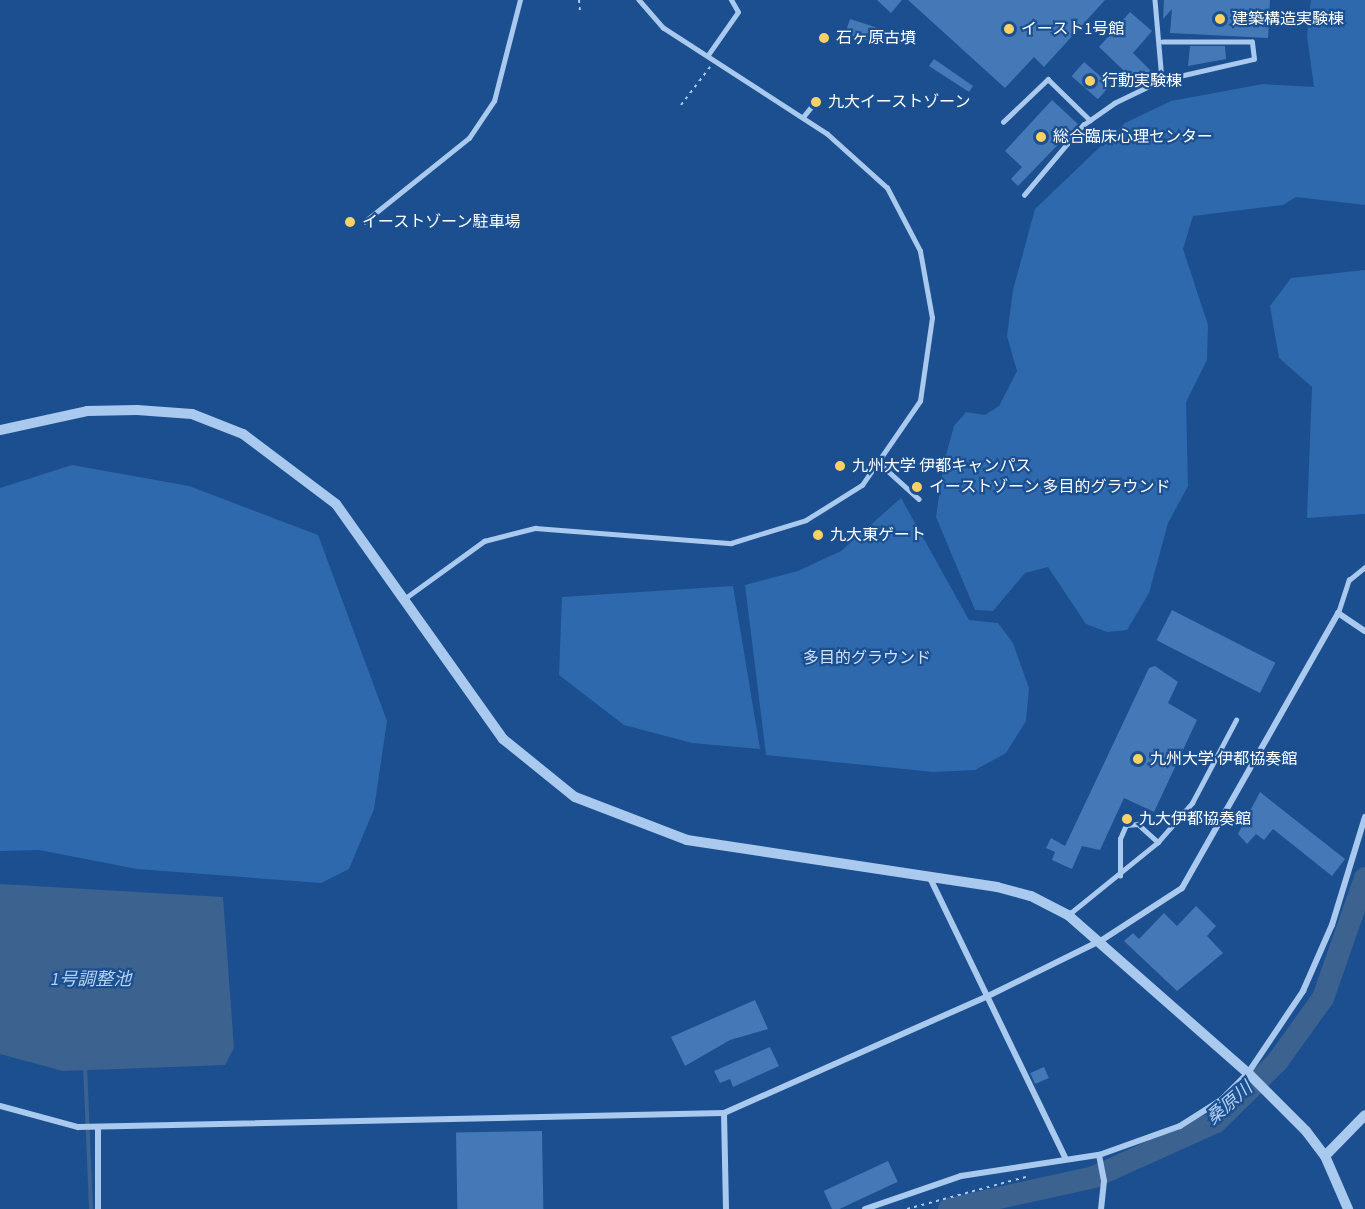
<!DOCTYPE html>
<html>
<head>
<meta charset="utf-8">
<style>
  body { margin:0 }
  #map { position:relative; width:1365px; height:1209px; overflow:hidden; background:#1b4f8f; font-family:"Source Sans 3","Noto Sans JP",sans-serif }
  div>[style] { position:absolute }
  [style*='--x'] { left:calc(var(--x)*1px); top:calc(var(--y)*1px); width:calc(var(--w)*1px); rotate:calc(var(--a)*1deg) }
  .green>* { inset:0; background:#2e69ad }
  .water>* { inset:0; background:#3c6290 }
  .stream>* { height:4px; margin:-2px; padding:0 2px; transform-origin:2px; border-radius:2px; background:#3c6290 }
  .river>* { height:22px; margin:-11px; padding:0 11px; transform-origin:11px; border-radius:11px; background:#3c6290 }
  .building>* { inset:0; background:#4478b7; transform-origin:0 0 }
  .path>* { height:2px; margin-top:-1px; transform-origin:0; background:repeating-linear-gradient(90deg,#a9c9ee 0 3px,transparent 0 7.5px) }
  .service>* { height:4.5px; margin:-2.25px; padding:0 2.25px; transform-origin:2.25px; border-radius:2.25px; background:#a9c9ee }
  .minor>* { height:6px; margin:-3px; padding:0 3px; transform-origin:3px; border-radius:3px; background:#a9c9ee }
  .tertiary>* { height:10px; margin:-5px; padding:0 5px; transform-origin:5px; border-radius:5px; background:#a9c9ee }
  .dots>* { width:16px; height:16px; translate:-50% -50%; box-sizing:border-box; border:3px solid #1b4f8f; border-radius:50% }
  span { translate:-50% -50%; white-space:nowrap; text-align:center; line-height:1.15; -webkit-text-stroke:4.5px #1b4f8f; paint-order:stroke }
  .poi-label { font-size:16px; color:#fff }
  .left { translate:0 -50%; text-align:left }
  .park-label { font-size:16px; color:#cfe3fa }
  .water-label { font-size:18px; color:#b5d3f5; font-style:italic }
</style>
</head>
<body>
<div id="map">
  <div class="green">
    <i style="clip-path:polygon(1311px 0,1365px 0,1365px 205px,1296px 197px,1283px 205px,1193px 216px,1183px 249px,1208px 325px,1207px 360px,1186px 402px,1188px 486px,1168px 523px,1149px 593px,1127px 630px,1107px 632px,1086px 624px,1048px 567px,1025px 573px,993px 611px,975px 610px,936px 517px,944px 462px,954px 426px,966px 412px,985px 415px,999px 406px,1017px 371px,1007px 336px,1013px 290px,1035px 209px,1125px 123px,1171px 101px,1263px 84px,1314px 87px,1307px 36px)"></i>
    <i style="clip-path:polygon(1365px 270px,1365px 514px,1307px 518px,1312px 387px,1279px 358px,1270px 306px,1291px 278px)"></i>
    <i style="clip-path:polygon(72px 465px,189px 486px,318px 535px,387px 721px,374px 809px,349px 869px,321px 883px,137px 869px,39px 850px,0 851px,0 488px)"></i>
    <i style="clip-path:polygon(901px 498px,969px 620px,998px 623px,1013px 643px,1029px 688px,1026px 721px,1006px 753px,975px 770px,933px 772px,766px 755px,745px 585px,798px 571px,841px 551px)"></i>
    <i style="clip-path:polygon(733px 586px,760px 749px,692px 743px,624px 725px,559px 675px,562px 597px)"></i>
  </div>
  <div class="water">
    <i style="clip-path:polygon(0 884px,223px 897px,234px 1048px,225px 1065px,63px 1071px,0 1054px)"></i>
  </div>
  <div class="stream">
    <i style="--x:85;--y:1065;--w:144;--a:87.6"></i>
  </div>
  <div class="river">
    <i style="--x:949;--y:1209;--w:148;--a:-12.4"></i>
    <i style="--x:1094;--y:1177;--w:134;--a:-24.3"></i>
    <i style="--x:1216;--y:1122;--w:86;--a:-44.5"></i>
    <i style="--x:1277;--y:1062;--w:79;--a:-54.3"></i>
    <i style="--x:1323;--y:998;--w:127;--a:-70.7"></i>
  </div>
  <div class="building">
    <i style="clip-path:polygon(877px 0,902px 0,891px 13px)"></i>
    <i style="clip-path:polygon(908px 0,1105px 0,1044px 67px,1034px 57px,1005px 88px)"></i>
    <i style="clip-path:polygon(1164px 0,1270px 0,1268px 38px,1170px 33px,1172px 9px,1163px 19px)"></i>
    <i style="clip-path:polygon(1130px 12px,1152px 31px,1133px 53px,1154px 74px,1140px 86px,1099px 47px)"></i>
    <i style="left:850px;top:19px;width:39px;height:15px;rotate:18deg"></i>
    <i style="clip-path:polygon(1190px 46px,1225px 46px,1226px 59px,1188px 66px)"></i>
    <i style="clip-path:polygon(934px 59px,973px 86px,969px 92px,929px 66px)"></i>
    <i style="left:1084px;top:62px;width:35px;height:19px;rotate:41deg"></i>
    <i style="clip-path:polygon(1052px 100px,1078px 124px,1018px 186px,1011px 179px,1022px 167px,1005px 151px)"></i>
    <i style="left:1172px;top:610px;width:116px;height:34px;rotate:27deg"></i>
    <i style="clip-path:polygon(1155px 666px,1178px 682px,1168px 703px,1197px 720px,1154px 812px,1124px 798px,1100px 850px,1082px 846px,1072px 869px,1052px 860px,1055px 852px,1046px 848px,1051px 838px,1065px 846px,1149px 668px)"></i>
    <i style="clip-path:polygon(1260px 792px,1345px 859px,1332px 876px,1273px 829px,1264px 840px,1256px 834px,1247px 844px,1238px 834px)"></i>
    <i style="clip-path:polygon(1196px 906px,1216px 926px,1207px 936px,1223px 953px,1177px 991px,1124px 941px,1133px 933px,1139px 939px,1164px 913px,1177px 926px)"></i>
    <i style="clip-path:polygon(755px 1000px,768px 1029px,730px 1040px,685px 1066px,671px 1037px)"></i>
    <i style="clip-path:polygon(770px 1047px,779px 1066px,733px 1087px,730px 1079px,720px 1083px,714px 1071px)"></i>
    <i style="left:1044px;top:1067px;width:12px;height:15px;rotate:66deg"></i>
    <i style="left:542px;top:1131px;width:78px;height:86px;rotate:89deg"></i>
    <i style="left:888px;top:1161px;width:23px;height:71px;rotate:65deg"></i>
  </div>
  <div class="path">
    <i style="--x:579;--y:0;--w:12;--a:85"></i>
    <i style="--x:681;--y:105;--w:48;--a:-52.7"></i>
    <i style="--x:907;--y:1209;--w:123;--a:-15.1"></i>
  </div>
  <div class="service">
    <i style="--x:1155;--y:0;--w:80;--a:85"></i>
    <i style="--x:708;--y:55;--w:52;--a:-55.1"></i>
    <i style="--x:738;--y:12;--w:14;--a:-120"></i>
    <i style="--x:803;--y:117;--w:13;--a:-51"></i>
    <i style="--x:1003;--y:122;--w:62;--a:-43.7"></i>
    <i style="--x:1048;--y:79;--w:59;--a:44.3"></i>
    <i style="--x:1024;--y:195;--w:92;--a:-49.9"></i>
    <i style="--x:1083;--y:125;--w:38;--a:-35"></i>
    <i style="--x:1114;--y:103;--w:53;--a:-25.6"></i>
    <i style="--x:1162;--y:80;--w:94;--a:-12.9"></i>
    <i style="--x:1254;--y:59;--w:17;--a:-97"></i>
    <i style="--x:1252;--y:42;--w:89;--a:180"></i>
    <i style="--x:364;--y:222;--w:134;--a:-38.7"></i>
    <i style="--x:469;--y:138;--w:45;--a:-56"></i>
    <i style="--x:494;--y:101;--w:104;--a:-75.6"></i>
    <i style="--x:878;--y:462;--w:55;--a:42.1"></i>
    <i style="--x:404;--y:599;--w:99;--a:-35.9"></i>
    <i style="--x:484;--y:541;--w:53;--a:-14.3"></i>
    <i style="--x:535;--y:528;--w:197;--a:4.4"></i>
    <i style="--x:731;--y:543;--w:78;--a:-17"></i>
    <i style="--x:806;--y:520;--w:66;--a:-32"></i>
    <i style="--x:862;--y:485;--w:102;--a:-55.4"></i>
    <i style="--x:920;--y:401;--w:84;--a:-81.8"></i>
    <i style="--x:932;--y:318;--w:68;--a:-100.2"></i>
    <i style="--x:920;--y:251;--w:71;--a:-117.6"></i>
    <i style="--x:887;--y:188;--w:81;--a:-138"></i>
    <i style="--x:827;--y:134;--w:195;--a:-147.1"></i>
    <i style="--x:663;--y:28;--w:37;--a:-131"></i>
    <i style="--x:1338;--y:613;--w:35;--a:-72"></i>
    <i style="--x:1349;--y:580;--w:21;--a:-39"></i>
    <i style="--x:1120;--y:876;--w:37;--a:-90"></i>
    <i style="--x:1120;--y:839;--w:15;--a:-67"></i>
    <i style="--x:1126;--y:825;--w:12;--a:-5"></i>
    <i style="--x:1138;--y:824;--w:27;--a:42"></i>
    <i style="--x:1068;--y:915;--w:116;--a:-39"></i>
    <i style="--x:1158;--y:842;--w:52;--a:-48.9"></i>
    <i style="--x:1192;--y:803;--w:94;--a:-62.1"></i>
  </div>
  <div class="minor">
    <i style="--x:930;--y:878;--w:310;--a:64.2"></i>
    <i style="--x:0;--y:1106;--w:81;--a:15.1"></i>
    <i style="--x:78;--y:1127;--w:646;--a:-1.24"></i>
    <i style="--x:724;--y:1113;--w:287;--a:-23.9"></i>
    <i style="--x:986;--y:997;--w:129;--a:-26.2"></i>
    <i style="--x:1102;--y:940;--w:95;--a:-33"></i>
    <i style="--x:1182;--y:888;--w:316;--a:-60.4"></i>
    <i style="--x:1338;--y:613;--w:32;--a:34"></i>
    <i style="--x:724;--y:1113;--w:96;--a:88.8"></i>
    <i style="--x:1099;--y:1155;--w:26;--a:79"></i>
    <i style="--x:1104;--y:1181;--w:28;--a:96"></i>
    <i style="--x:98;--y:1209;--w:82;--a:-90"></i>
    <i style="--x:865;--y:1209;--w:102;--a:-19"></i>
    <i style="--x:961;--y:1176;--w:140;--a:-8.7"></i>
    <i style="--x:1099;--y:1155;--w:86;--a:-19.7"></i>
    <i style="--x:1180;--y:1126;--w:49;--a:-32.4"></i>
    <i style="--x:1221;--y:1100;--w:38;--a:-45"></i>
    <i style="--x:1248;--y:1073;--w:99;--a:-56.1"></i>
    <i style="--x:1303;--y:991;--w:72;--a:-66.3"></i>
    <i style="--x:1332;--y:925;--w:113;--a:-73"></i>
  </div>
  <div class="tertiary">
    <i style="--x:0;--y:430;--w:89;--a:-12.3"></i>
    <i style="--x:87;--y:411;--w:50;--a:-1.1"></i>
    <i style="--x:137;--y:410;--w:55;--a:4.2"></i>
    <i style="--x:192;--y:414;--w:55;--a:21.4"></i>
    <i style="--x:243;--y:434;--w:116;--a:37"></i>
    <i style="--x:336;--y:504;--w:288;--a:54.6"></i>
    <i style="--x:503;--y:739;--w:92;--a:38.9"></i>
    <i style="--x:575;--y:797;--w:120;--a:21"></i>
    <i style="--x:687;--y:840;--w:314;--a:8.6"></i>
    <i style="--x:997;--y:887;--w:35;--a:15"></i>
    <i style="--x:1031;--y:896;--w:42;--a:27.2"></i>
    <i style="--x:1068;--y:915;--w:240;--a:41.3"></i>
    <i style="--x:1248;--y:1073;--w:82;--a:45"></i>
    <i style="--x:1306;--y:1131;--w:31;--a:53"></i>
    <i style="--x:1325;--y:1156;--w:58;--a:66.5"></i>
    <i style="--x:1325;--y:1156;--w:57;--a:-45.7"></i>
  </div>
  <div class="dots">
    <i style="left:1220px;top:19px;background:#ffd166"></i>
    <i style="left:1009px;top:29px;background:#ffd166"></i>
    <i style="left:824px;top:38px;background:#ffd166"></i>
    <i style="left:1090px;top:81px;background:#ffd166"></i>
    <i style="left:816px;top:102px;background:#ffd166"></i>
    <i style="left:1041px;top:137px;background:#ffd166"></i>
    <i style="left:350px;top:222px;background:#ffd166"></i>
    <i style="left:840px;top:466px;background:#ffd166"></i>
    <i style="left:917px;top:487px;background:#ffd166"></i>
    <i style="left:818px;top:535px;background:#ffd166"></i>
    <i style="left:1138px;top:759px;background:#ffd166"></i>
    <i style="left:1127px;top:819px;background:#ffd166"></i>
  </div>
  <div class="poi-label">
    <span class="left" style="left:1232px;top:19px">建築構造実験棟</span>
    <span class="left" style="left:1021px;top:29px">イースト1号館</span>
    <span class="left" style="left:836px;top:38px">石ヶ原古墳</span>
    <span class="left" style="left:1102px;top:81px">行動実験棟</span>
    <span class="left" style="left:828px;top:102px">九大イーストゾーン</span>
    <span class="left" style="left:1053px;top:137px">総合臨床心理センター</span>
    <span class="left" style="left:362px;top:222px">イーストゾーン駐車場</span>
    <span class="left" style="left:852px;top:466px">九州大学 伊都キャンパス</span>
    <span class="left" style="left:929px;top:487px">イーストゾーン 多目的グラウンド</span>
    <span class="left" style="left:830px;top:535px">九大東ゲート</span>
    <span class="left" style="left:1150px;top:759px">九州大学 伊都協奏館</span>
    <span class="left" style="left:1139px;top:819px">九大伊都協奏館</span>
  </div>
  <div class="park-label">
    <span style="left:867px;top:658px">多目的グラウンド</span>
  </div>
  <div class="water-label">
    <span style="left:91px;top:980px">1号調整池</span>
    <span style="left:1230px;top:1104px;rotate:-41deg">桑原川</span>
  </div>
</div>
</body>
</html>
